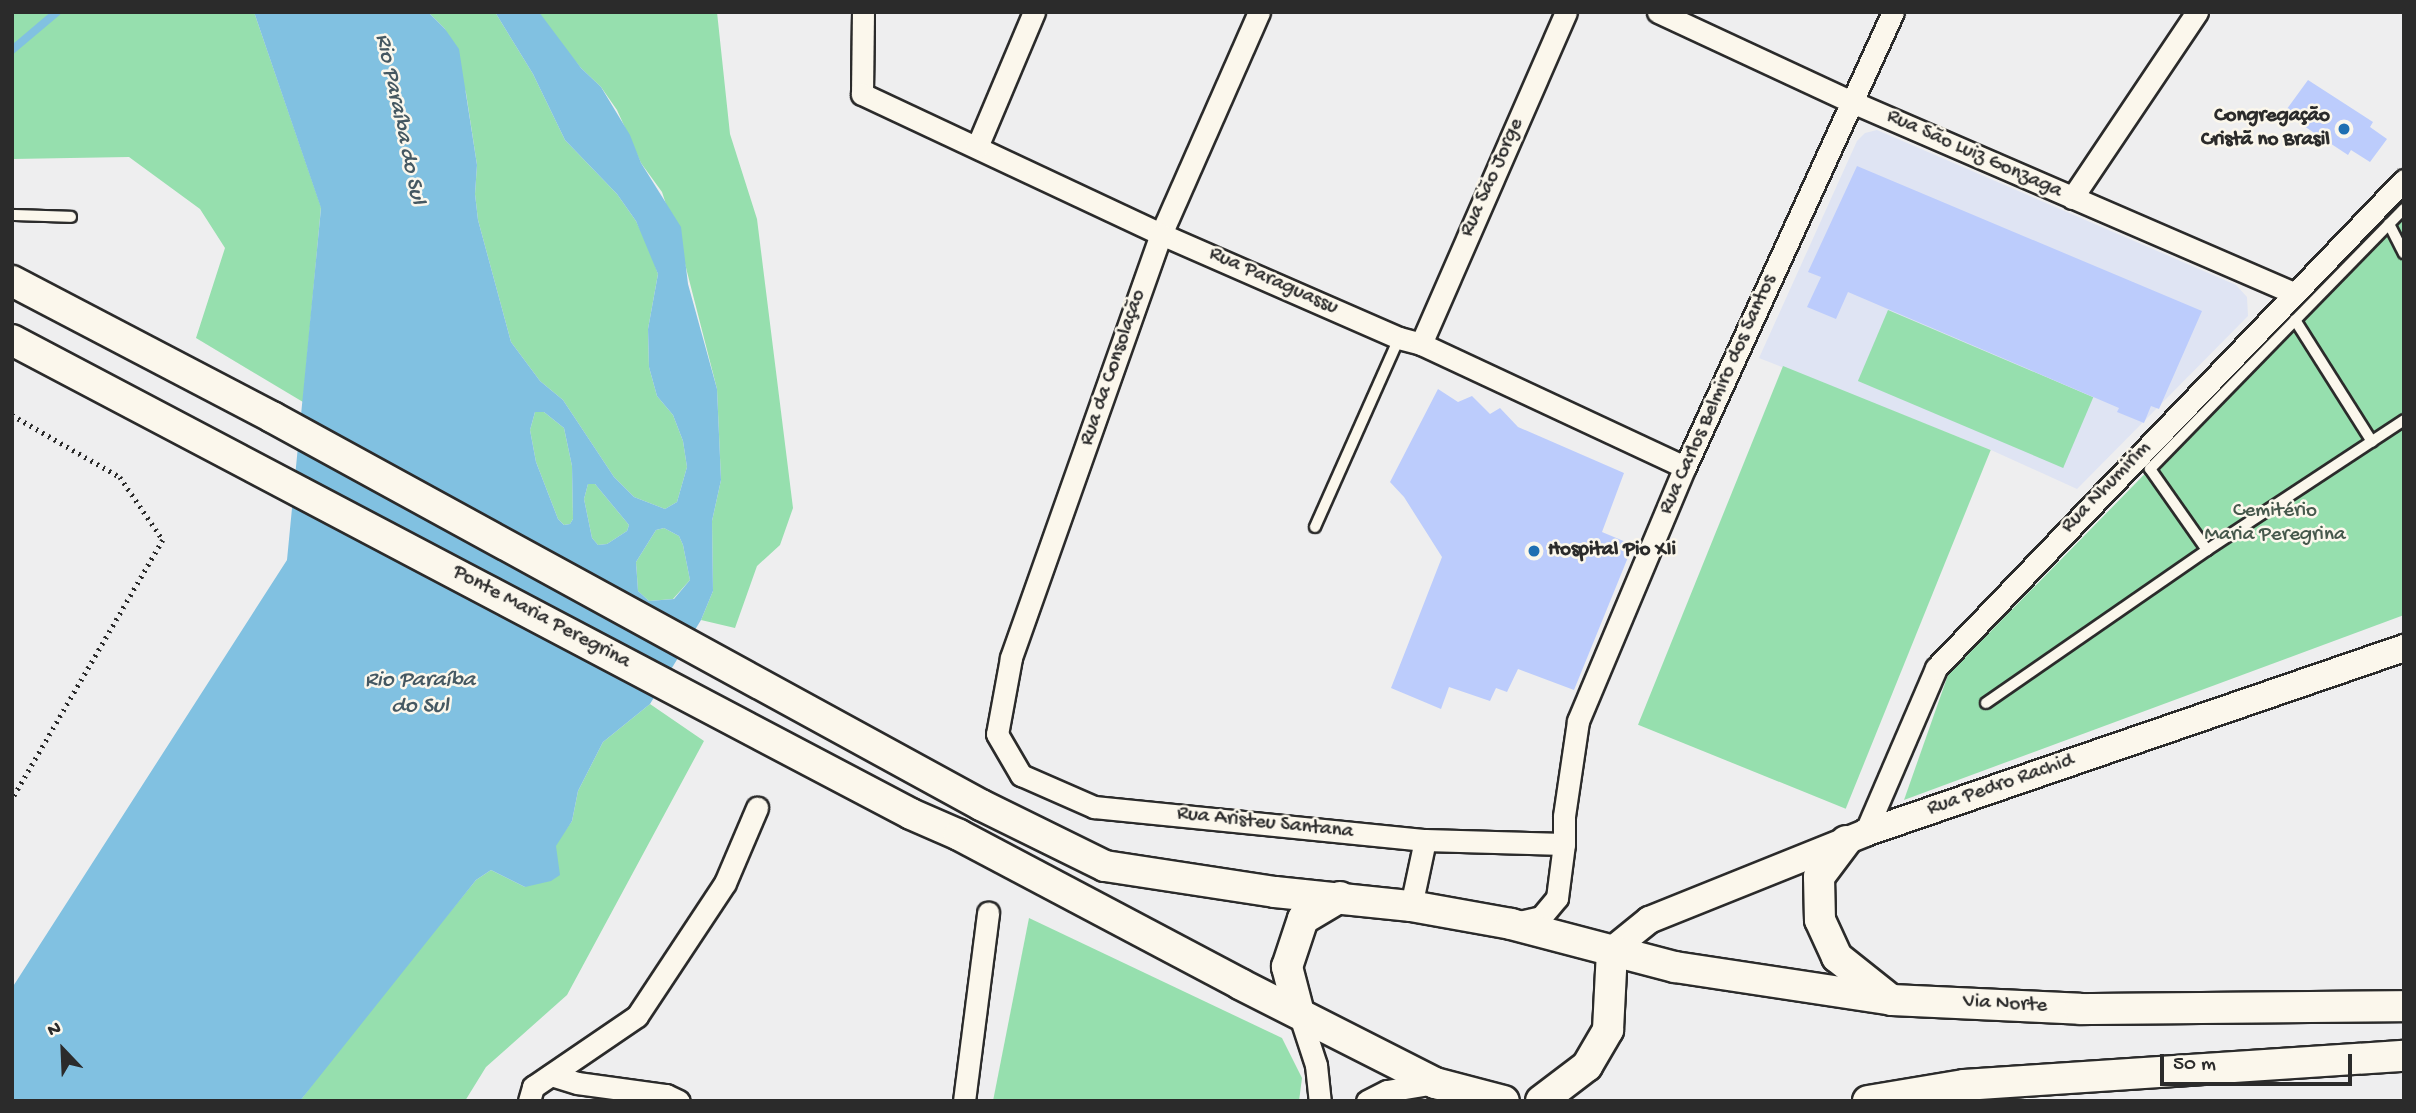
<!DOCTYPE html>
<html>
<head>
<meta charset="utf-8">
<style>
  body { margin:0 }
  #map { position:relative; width:2416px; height:1113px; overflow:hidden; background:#eeeeef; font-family:"Gochi Hand",sans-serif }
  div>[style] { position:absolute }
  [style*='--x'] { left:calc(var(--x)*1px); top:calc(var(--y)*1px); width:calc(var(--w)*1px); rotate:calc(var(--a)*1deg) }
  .built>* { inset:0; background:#dfe4f3 }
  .green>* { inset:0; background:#96dfae; transform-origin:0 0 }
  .water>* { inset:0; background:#81c1e1 }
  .stream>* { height:8px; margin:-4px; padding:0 4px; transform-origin:4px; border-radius:4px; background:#81c1e1 }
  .building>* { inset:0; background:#bcccfc }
  .path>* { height:4.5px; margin-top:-2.25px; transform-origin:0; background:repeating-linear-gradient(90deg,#2b2b2b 0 2px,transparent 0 7px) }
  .roads { filter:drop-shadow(2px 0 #2b2b2b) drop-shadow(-2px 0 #2b2b2b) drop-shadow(0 2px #2b2b2b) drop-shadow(0 -2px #2b2b2b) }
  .service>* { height:10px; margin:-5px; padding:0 5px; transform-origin:5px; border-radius:5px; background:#fbf7ec }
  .minor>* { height:21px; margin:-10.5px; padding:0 10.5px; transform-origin:10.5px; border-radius:10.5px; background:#fbf7ec }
  .tertiary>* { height:26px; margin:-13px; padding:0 13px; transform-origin:13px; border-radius:13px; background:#fbf7ec }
  .secondary>* { height:30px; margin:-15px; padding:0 15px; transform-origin:15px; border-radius:15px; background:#fbf7ec }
  .dots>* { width:19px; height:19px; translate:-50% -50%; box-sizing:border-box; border:4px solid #fbf7ec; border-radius:50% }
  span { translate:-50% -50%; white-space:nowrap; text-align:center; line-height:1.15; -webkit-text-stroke:5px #fbf7ec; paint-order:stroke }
  .poi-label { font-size:21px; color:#2b2b2b; font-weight:700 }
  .right { translate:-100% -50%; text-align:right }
  .left { translate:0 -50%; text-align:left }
  .street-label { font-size:21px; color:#2b2b2b }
  .park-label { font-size:21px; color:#46584c }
  .water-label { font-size:23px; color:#455862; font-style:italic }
  .frame { position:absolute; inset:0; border:14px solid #2b2b2b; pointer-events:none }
  .north { position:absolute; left:28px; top:1015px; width:70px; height:70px; -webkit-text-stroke:5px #fbf7ec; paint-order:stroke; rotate:337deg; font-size:19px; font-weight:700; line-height:28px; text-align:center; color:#2b2b2b }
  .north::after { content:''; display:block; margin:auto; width:24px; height:32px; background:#2b2b2b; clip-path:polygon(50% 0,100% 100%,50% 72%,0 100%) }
  .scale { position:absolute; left:2160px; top:1054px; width:192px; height:32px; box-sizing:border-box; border:4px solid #2b2b2b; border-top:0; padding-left:9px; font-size:21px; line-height:24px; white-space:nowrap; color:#2b2b2b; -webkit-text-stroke:5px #fbf7ec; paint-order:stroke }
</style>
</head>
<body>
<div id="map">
  <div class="built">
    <i style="clip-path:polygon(1877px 130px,2236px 285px,2247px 297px,2248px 316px,2077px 489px,1991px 450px,1759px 358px,1857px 141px,1865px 133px)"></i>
  </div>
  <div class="green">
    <i style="clip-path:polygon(12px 12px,254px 12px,321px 207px,303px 402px,196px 338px,225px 248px,200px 209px,129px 157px,12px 159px)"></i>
    <i style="clip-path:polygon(428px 12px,495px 12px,533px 74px,565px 140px,617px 194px,636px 221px,649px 248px,658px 274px,648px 329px,649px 367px,657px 396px,673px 415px,683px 441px,687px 467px,677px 502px,665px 509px,634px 497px,614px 477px,563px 400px,540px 381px,511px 342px,478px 220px,475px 194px,477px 165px,466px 93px,445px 29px)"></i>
    <i style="clip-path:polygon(539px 12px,717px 12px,730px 134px,757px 219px,793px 508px,780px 545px,757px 566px,735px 628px,701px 620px,713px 591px,712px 521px,721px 480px,717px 389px,683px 256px,662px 192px,641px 163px,617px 110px,601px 87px,581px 68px,546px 26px)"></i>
    <i style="clip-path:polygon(2404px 209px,2404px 615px,1904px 800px,1948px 675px)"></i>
    <i style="left:1888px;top:310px;width:223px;height:77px;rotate:23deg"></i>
    <i style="left:1783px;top:366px;width:224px;height:387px;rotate:22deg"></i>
    <i style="clip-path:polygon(535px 412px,544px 412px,564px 428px,572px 466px,573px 519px,570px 524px,564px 525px,558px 519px,536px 462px,530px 430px)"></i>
    <i style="clip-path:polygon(588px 484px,595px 484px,629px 525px,627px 531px,607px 544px,598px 545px,592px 538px,584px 499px)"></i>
    <i style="clip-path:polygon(664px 528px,679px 536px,683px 545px,690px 580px,673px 599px,649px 601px,638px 591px,636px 562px,656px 530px)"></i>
    <i style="clip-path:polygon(650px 704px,704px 741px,567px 995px,486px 1067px,465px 1101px,300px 1101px,351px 1033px,476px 880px,491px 870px,525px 887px,572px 821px,578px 791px,603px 742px)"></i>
    <i style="clip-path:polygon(1029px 918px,1282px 1038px,1302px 1078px,1299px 1101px,993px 1101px)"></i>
  </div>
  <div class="water">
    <i style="clip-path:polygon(evenodd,254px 12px,428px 12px,445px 29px,459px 49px,477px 165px,475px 194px,478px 220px,511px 342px,540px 381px,563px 400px,614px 477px,634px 497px,665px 509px,677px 502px,687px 467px,683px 441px,673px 415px,657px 396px,649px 367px,648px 329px,658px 274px,636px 221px,617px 194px,565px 140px,533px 74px,495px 12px,539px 12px,581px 68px,601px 87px,630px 135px,641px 163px,681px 227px,688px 284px,717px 389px,721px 480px,712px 521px,713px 591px,701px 620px,650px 704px,603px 742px,578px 791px,572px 821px,556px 846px,560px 875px,551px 881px,525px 887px,491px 870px,476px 880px,300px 1101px,12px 1101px,12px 988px,287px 560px,321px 208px,254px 12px,535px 412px,544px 412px,564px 428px,572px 466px,573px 519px,570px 524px,564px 525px,558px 519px,536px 462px,530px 430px,535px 412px,254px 12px,588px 484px,595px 484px,629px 525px,627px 531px,607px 544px,598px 545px,592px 538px,584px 499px,588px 484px,254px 12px,664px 528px,679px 536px,683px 545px,690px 580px,674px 599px,649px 601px,638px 591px,636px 562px,656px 530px,664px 528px)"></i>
  </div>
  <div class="stream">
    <i style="--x:12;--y:50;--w:59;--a:-40.2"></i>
  </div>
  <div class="building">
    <i style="clip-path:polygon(2308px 80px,2373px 122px,2370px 127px,2387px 139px,2370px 162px,2351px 150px,2348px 155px,2284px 113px)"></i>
    <i style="clip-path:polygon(1857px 166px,2202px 311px,2159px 409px,2151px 406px,2144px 423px,2117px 412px,2119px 408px,1848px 292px,1836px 319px,1807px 307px,1821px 277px,1808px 272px)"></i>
    <i style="clip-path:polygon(1438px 389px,1458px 402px,1472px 396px,1490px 414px,1500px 408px,1518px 427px,1624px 473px,1602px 532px,1633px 545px,1574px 690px,1518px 669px,1507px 692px,1496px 688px,1490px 701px,1449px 687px,1441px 709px,1391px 688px,1442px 557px,1404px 497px,1390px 482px)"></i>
  </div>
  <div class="path">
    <i style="--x:12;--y:415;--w:125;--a:29.9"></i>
    <i style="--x:120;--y:477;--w:76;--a:55.7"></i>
    <i style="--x:163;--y:540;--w:300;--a:120.2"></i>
  </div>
  <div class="roads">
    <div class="service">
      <i style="--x:12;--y:215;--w:59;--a:1.9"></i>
      <i style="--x:2389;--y:224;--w:33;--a:63"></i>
      <i style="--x:2295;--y:320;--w:144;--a:57.7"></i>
      <i style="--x:1315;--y:527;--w:207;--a:-66"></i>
      <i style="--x:2207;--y:550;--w:99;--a:-125.1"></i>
      <i style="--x:2150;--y:469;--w:363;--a:-45.7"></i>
      <i style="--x:1986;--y:703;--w:269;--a:-34.7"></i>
      <i style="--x:2207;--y:550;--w:236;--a:-33.4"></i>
    </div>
    <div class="minor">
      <i style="--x:863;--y:12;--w:82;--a:90.7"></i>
      <i style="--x:862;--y:94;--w:330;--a:25.1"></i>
      <i style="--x:1161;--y:234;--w:260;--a:23.6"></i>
      <i style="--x:1399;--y:338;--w:23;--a:15"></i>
      <i style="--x:1421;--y:344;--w:291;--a:25"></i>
      <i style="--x:1259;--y:12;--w:243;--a:113.8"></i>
      <i style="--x:1161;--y:234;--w:450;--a:109.5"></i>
      <i style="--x:1011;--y:658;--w:77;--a:100.4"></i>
      <i style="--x:997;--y:734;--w:48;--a:59.7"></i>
      <i style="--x:1021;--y:775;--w:80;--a:23.7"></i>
      <i style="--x:1094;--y:807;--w:333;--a:5.7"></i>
      <i style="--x:1425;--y:840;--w:139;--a:1.6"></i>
      <i style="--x:1658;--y:12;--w:212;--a:24.9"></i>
      <i style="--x:1850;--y:101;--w:483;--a:23.4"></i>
      <i style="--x:977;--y:147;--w:147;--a:-67.1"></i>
      <i style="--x:2072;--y:198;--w:224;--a:-56.1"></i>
      <i style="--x:1421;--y:344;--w:362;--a:-66.4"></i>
      <i style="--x:1865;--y:833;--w:180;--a:-66.7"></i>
      <i style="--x:1936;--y:668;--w:676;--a:-46.2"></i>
      <i style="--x:1411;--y:906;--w:67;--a:-78"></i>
      <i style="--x:1515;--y:923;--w:27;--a:-13"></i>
      <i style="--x:1541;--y:917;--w:25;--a:-50"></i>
      <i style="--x:1557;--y:898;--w:54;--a:-82.6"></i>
      <i style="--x:1564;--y:844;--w:28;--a:-90"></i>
      <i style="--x:1564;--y:816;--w:96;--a:-81.6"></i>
      <i style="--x:1578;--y:721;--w:276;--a:-67.2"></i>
      <i style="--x:1685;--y:467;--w:500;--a:-65.43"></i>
      <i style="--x:1299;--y:1013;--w:55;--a:71.9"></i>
      <i style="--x:1316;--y:1065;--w:36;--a:84"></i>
      <i style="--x:551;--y:1075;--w:27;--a:17"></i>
      <i style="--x:577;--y:1083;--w:90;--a:7.7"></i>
      <i style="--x:666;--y:1095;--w:14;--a:25"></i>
      <i style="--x:529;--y:1101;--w:15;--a:-74"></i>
      <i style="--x:533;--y:1087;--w:126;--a:-34.3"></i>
      <i style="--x:637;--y:1016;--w:159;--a:-56.5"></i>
      <i style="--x:725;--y:883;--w:82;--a:-66.9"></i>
      <i style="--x:964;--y:1101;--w:190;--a:-82.7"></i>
      <i style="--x:1367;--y:1101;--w:22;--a:-27"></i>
      <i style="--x:1387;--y:1091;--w:49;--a:-9.5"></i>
    </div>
    <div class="tertiary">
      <i style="--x:1612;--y:950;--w:48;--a:-39"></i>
      <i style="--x:1649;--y:920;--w:233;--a:-21.9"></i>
      <i style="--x:1865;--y:833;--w:570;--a:-18.94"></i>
    </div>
    <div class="secondary">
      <i style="--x:12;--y:281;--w:293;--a:27.6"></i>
      <i style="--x:272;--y:417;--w:808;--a:28.69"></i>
      <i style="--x:981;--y:805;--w:138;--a:26.2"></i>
      <i style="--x:1105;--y:866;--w:172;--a:8.7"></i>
      <i style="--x:1275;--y:892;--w:137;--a:5.9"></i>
      <i style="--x:1411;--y:906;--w:102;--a:10.2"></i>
      <i style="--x:1511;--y:924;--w:170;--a:14.7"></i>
      <i style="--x:1675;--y:967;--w:219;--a:8.6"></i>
      <i style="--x:1892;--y:1000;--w:188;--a:2.7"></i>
      <i style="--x:2080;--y:1009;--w:324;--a:-0.5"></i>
      <i style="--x:12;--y:340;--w:1016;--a:27.8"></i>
      <i style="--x:911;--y:814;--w:52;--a:23.6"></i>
      <i style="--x:959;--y:835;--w:318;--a:27.9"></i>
      <i style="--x:1240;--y:984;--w:219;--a:26.9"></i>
      <i style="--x:1435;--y:1083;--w:71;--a:14.6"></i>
      <i style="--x:1846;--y:841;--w:45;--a:126.9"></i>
      <i style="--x:1819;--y:877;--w:43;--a:88.7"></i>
      <i style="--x:1820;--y:920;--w:41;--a:65.3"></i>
      <i style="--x:1837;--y:957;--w:69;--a:38.5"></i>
      <i style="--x:1299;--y:1013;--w:48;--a:-104.6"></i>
      <i style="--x:1287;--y:967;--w:51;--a:-71.6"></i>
      <i style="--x:1303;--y:919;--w:43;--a:-30.7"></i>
      <i style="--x:1541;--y:1101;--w:58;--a:-37.3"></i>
      <i style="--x:1587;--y:1066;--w:42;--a:-59.7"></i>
      <i style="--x:1608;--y:1030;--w:80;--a:-87.1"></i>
      <i style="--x:1868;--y:1101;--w:97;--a:-9.5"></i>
      <i style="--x:1964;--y:1085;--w:441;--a:-3.8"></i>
    </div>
  </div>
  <div class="dots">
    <i style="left:2344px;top:129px;background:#1f6fb2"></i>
    <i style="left:1534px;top:551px;background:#1f6fb2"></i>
  </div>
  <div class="poi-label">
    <span class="right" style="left:2330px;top:129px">Congregação<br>Cristã no Brasil</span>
    <span class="left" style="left:1548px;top:551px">Hospital Pio XIi</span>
  </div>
  <div class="street-label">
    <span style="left:1974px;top:155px;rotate:24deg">Rua São Luiz Gonzaga</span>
    <span style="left:1493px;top:178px;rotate:-66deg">Rua São Jorge</span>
    <span style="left:1273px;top:282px;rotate:24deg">Rua Paraguassu</span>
    <span style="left:1114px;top:368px;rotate:-71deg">Rua da Consolação</span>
    <span style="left:1719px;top:395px;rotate:-66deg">Rua Carlos Belmiro dos Santos</span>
    <span style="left:2107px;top:488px;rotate:-46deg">Rua Nhumirim</span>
    <span style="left:541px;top:618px;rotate:28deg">Ponte Maria Peregrina</span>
    <span style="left:2001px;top:786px;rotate:-19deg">Rua Pedro Rachid</span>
    <span style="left:1265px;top:824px;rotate:6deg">Rua Aristeu Santana</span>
    <span style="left:2005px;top:1005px;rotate:3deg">Via Norte</span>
  </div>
  <div class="park-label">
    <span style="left:2275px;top:524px">Cemitério<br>Maria Peregrina</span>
  </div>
  <div class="water-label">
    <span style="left:399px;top:119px;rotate:78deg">Rio Paraíba do Sul</span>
    <span style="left:420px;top:694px">Rio Paraíba<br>do Sul</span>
  </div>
  <div class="frame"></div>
  <div class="north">N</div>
  <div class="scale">50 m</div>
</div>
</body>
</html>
